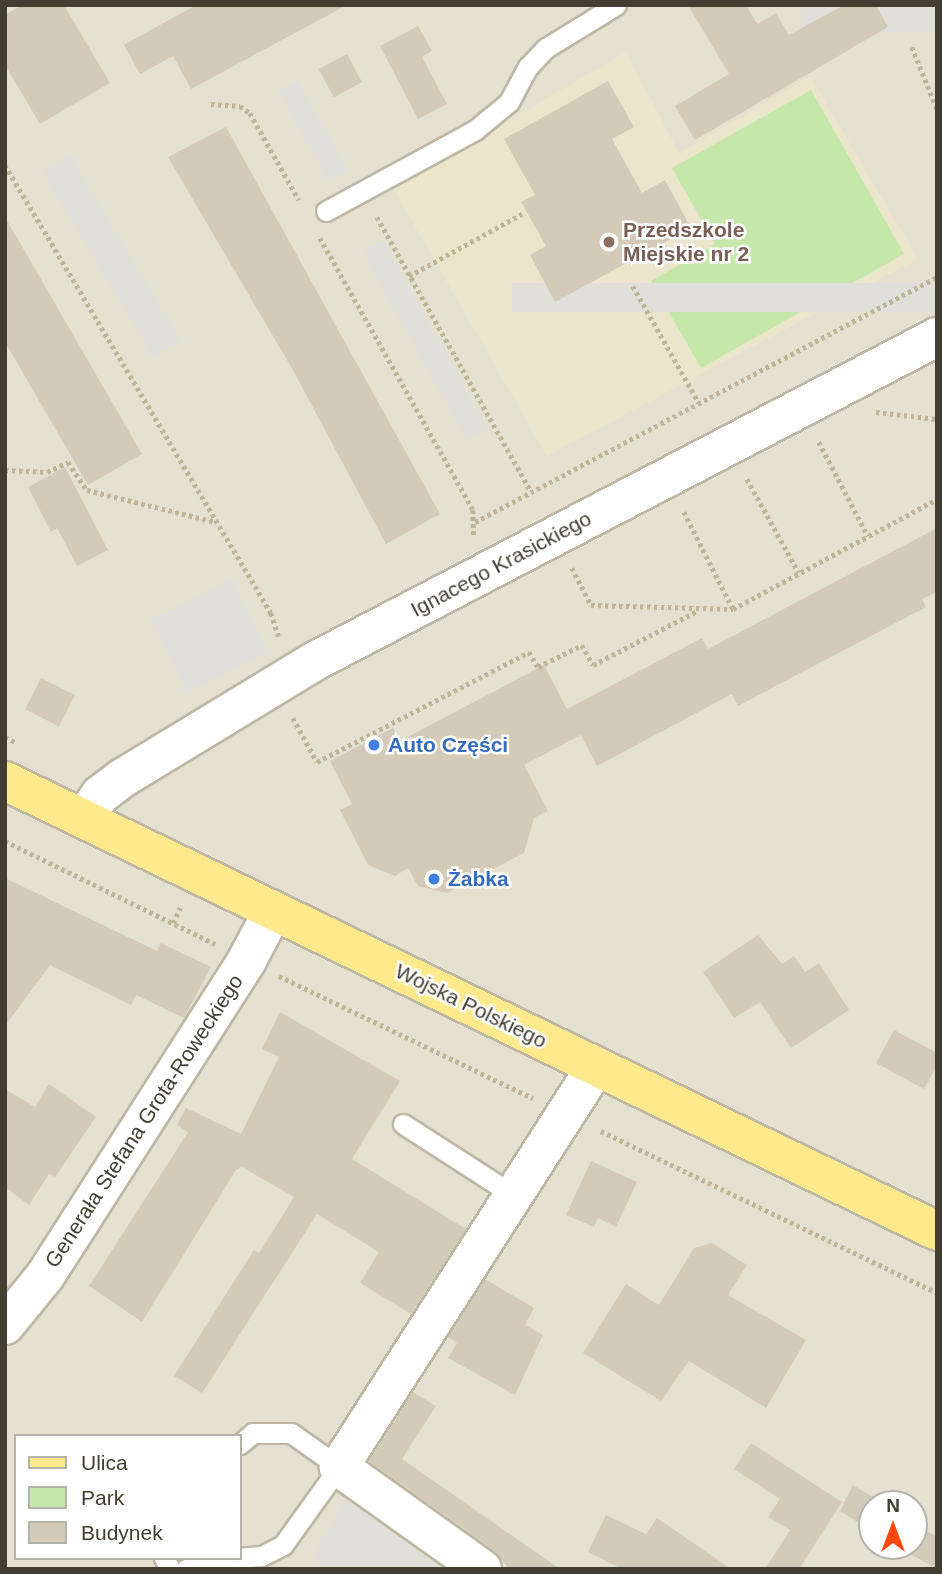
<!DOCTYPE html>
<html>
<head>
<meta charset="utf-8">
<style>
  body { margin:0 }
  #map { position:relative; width:942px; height:1574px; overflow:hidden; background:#f1eee2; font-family:Arial,sans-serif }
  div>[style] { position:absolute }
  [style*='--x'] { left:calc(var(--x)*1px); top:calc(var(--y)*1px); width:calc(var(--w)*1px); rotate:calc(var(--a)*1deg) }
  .residential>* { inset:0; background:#e5e1d0 }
  .education>* { inset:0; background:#ebe5cb }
  .green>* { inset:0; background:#c5e7a9 }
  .parking>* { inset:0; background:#e1dfdb; transform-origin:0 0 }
  .building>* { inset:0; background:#d3cbb7; transform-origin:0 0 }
  .path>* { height:4.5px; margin-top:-2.25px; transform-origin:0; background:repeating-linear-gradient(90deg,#beb496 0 3.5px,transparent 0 7px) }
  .roads { filter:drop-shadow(2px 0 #bdb7a4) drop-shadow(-2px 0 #bdb7a4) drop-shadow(0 2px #bdb7a4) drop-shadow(0 -2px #bdb7a4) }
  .service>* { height:19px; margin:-9.5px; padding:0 9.5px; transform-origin:9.5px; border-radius:9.5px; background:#fff }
  .minor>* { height:38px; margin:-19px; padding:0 19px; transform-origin:19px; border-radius:19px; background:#fff }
  .primary>* { height:38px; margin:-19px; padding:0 19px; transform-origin:19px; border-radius:19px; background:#ffe98d }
  .dots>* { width:19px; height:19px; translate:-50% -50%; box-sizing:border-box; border:4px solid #fff; border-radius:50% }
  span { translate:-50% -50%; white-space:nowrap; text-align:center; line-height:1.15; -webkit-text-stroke:5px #fff; paint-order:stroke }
  .education-label { font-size:21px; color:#785e54; font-weight:700 }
  .left { translate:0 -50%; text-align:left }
  .street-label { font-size:21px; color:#433e32 }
  .shop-label { font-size:21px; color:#366cbe; font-weight:700 }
  .frame { position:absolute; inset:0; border:7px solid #433e32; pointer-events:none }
  .legend { position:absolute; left:14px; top:1434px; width:228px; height:126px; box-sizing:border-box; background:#fff; border:2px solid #b4b2ad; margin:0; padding:9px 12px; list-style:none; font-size:21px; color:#433e32 }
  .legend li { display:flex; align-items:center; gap:14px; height:35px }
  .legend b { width:35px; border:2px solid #b4b2ad }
  .north { position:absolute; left:858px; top:1490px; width:70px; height:70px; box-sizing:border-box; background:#fff; border:2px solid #b4b2ad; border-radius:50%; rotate:0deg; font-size:19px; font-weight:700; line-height:28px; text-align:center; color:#433e32 }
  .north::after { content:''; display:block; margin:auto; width:24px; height:32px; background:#fd480d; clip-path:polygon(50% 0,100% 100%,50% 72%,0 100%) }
</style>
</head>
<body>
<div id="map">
  <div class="residential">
    <i style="clip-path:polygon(evenodd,5px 5px,937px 5px,937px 1569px,5px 1569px,5px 5px,16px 1436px,240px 1436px,240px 1558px,16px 1558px,16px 1436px,5px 5px,872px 1504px,914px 1504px,914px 1546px,872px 1546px,872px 1504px)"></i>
  </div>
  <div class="education">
    <i style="clip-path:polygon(626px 52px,679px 153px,810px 76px,918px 259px,547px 456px,393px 188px)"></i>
  </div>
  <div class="green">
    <i style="clip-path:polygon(811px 90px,904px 254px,701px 368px,651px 281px,715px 244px,672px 168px)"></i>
  </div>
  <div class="parking">
    <i style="left:937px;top:8px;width:24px;height:136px;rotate:90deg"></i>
    <i style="left:298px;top:81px;width:102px;height:22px;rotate:61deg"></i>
    <i style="left:69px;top:155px;width:217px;height:32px;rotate:59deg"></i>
    <i style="left:383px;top:240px;width:216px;height:24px;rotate:61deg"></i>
    <i style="left:937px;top:283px;width:29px;height:425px;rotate:90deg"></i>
    <i style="left:231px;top:579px;width:82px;height:91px;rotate:63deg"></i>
    <i style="clip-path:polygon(345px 1499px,442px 1569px,320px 1569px,314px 1553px)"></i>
  </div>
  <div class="building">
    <i style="clip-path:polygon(22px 5px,64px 5px,110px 83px,40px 124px,5px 65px,5px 15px)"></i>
    <i style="clip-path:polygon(196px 5px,347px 5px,191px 89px,173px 56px,140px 74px,124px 45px)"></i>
    <i style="clip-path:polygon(688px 5px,746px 5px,757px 24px,776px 13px,789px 35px,844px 5px,876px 5px,888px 27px,695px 140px,675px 106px,729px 74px)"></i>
    <i style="clip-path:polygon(418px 26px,432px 51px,422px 57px,447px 104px,418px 119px,380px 46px)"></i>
    <i style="left:347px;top:54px;width:32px;height:32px;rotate:62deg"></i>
    <i style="clip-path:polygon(608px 81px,634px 127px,612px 139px,642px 193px,665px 180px,691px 228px,555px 302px,530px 255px,546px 246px,521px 202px,535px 195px,504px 139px)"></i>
    <i style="clip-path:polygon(226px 127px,440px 514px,386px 544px,294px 372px,168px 157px)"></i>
    <i style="clip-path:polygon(5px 217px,142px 454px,88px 485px,5px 342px)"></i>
    <i style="clip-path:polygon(65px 467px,108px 550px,77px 566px,57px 528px,51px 532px,28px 487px)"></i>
    <i style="clip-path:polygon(937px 528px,937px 592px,922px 599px,926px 607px,738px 706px,732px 694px,597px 766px,581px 735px,524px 765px,548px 811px,534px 818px,524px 853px,447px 893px,418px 886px,408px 868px,395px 876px,368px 865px,340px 810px,352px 804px,330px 761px,393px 728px,400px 741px,544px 665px,567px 709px,702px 638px,708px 649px)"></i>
    <i style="left:41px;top:678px;width:38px;height:35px;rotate:27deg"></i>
    <i style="clip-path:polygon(5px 878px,157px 951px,161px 943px,211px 967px,184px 1018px,136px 995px,131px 1005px,50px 965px,5px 1026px)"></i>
    <i style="clip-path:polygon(758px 935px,782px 964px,794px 956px,805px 972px,819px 963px,849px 1010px,791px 1048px,760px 1002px,734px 1018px,703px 972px)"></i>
    <i style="clip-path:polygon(280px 1012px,400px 1081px,352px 1159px,466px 1229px,411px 1314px,360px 1283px,379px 1252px,317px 1214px,202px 1393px,174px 1376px,254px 1250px,259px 1253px,294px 1197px,242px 1167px,236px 1170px,142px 1322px,89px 1286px,188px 1132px,177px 1125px,186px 1108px,241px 1134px,279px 1057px,262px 1049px)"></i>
    <i style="clip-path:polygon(894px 1030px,937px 1053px,937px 1066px,924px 1089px,876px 1063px)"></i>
    <i style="clip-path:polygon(49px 1084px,96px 1117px,55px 1177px,49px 1174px,29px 1205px,5px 1187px,5px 1089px,35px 1107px)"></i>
    <i style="clip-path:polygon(591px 1161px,637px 1182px,616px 1227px,598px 1218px,594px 1227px,566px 1215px)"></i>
    <i style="clip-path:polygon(712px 1243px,747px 1265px,728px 1295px,806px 1340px,766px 1408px,689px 1361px,661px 1401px,583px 1353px,626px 1284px,659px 1305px,694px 1248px)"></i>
    <i style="clip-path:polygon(485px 1279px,534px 1308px,525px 1325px,543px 1335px,515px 1395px,448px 1358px,457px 1343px,448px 1337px)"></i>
    <i style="clip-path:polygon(413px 1392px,436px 1406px,402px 1459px,560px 1569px,509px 1569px,495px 1551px,369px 1461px)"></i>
    <i style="clip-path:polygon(751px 1443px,842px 1502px,799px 1569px,765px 1569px,790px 1530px,768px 1517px,780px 1499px,734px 1469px)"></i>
    <i style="clip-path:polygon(853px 1485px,884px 1504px,872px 1504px,872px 1531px,840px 1511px)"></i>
    <i style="clip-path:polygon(606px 1515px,646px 1534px,657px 1518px,731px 1569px,622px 1569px,588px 1552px)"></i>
    <i style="clip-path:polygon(914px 1523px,937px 1537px,937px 1569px,896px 1546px,914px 1546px)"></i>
  </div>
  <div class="path">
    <i style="--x:912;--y:47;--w:67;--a:68"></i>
    <i style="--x:211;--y:104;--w:29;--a:4"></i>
    <i style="--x:240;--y:106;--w:12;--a:35"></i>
    <i style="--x:250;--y:113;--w:100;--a:60.6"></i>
    <i style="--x:5;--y:165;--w:521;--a:59.3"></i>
    <i style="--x:271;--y:613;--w:26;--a:72"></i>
    <i style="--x:377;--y:217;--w:314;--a:60.7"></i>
    <i style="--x:320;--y:238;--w:312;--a:60.6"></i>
    <i style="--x:473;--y:510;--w:26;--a:88"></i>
    <i style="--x:409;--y:276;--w:129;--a:-28.8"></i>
    <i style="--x:633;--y:286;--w:134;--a:60.6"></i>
    <i style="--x:876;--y:412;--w:61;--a:6.5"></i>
    <i style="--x:819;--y:442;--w:106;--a:62.5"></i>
    <i style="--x:5;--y:470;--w:42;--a:2.7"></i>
    <i style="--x:47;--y:472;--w:23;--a:-25"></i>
    <i style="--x:68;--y:462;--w:34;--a:56"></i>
    <i style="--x:87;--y:490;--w:132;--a:14"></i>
    <i style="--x:747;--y:479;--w:107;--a:61"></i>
    <i style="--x:684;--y:512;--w:109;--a:63.2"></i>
    <i style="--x:475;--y:522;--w:523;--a:-27.94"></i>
    <i style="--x:572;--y:568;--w:42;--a:62.8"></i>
    <i style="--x:591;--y:605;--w:142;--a:1.6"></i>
    <i style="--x:733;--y:609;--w:232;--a:-28.3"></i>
    <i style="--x:293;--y:718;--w:50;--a:61.4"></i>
    <i style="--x:317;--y:762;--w:239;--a:-27.4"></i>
    <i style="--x:529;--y:652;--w:17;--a:59"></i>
    <i style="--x:538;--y:667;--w:49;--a:-26.6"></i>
    <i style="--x:582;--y:645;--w:23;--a:61"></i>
    <i style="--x:593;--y:665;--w:119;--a:-27.4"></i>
    <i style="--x:5;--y:737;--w:13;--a:27"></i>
    <i style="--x:5;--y:841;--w:234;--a:26.1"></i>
    <i style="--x:173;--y:923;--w:17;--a:-65"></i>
    <i style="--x:279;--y:976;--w:282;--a:25.7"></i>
    <i style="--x:601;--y:1131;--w:373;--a:25.7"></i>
  </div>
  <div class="roads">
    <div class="service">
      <i style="--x:326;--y:211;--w:170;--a:-28.5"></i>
      <i style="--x:475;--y:130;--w:44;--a:-39.5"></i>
      <i style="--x:509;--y:102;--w:40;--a:-62"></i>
      <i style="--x:528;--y:67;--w:26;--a:-47"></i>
      <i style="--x:546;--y:48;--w:82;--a:-31.6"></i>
      <i style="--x:403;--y:1124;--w:131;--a:32.8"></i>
      <i style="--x:240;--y:1444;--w:17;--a:-40"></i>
      <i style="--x:253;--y:1433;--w:38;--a:0"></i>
      <i style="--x:291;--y:1433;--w:59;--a:35.3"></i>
      <i style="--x:339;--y:1467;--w:96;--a:125.7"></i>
      <i style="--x:283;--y:1545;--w:25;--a:153"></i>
      <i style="--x:261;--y:1556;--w:21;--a:175"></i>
      <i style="--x:164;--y:1558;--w:13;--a:61"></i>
      <i style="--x:186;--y:1569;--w:46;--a:-13.7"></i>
    </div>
    <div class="minor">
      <i style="--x:84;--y:818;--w:28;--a:-55"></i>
      <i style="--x:100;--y:795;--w:26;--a:-37"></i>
      <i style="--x:121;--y:779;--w:229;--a:-31.3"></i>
      <i style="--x:317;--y:660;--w:699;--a:-27.52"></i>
      <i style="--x:5;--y:1325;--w:63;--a:-50.8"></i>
      <i style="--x:45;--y:1276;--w:67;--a:-57.3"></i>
      <i style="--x:81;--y:1220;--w:308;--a:-57.4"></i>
      <i style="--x:247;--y:960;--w:55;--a:-62"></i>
      <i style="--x:482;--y:1569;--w:176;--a:-144.5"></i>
      <i style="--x:339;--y:1467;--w:476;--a:-57.3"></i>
    </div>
    <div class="primary">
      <i style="--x:5;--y:781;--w:1035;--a:25.77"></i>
    </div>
  </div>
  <div class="dots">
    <i style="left:609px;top:242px;background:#8d6e63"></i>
    <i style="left:374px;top:745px;background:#3f7fe0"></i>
    <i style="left:434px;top:879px;background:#3f7fe0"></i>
  </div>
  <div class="education-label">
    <span class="left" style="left:623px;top:242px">Przedszkole<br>Miejskie nr 2</span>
  </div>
  <div class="street-label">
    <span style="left:501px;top:564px;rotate:-28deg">Ignacego Krasickiego</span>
    <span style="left:471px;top:1006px;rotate:26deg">Wojska Polskiego</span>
    <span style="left:144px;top:1121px;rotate:-57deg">Generała Stefana Grota-Roweckiego</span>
  </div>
  <div class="shop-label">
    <span class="left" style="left:388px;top:745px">Auto Części</span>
    <span class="left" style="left:448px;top:879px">Żabka</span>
  </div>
  <div class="frame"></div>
  <ul class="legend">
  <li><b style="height:9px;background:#ffe98d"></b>Ulica</li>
  <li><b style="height:19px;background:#c5e7a9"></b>Park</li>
  <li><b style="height:19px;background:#d3cbb7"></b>Budynek</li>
  </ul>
  <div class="north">N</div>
</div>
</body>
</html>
